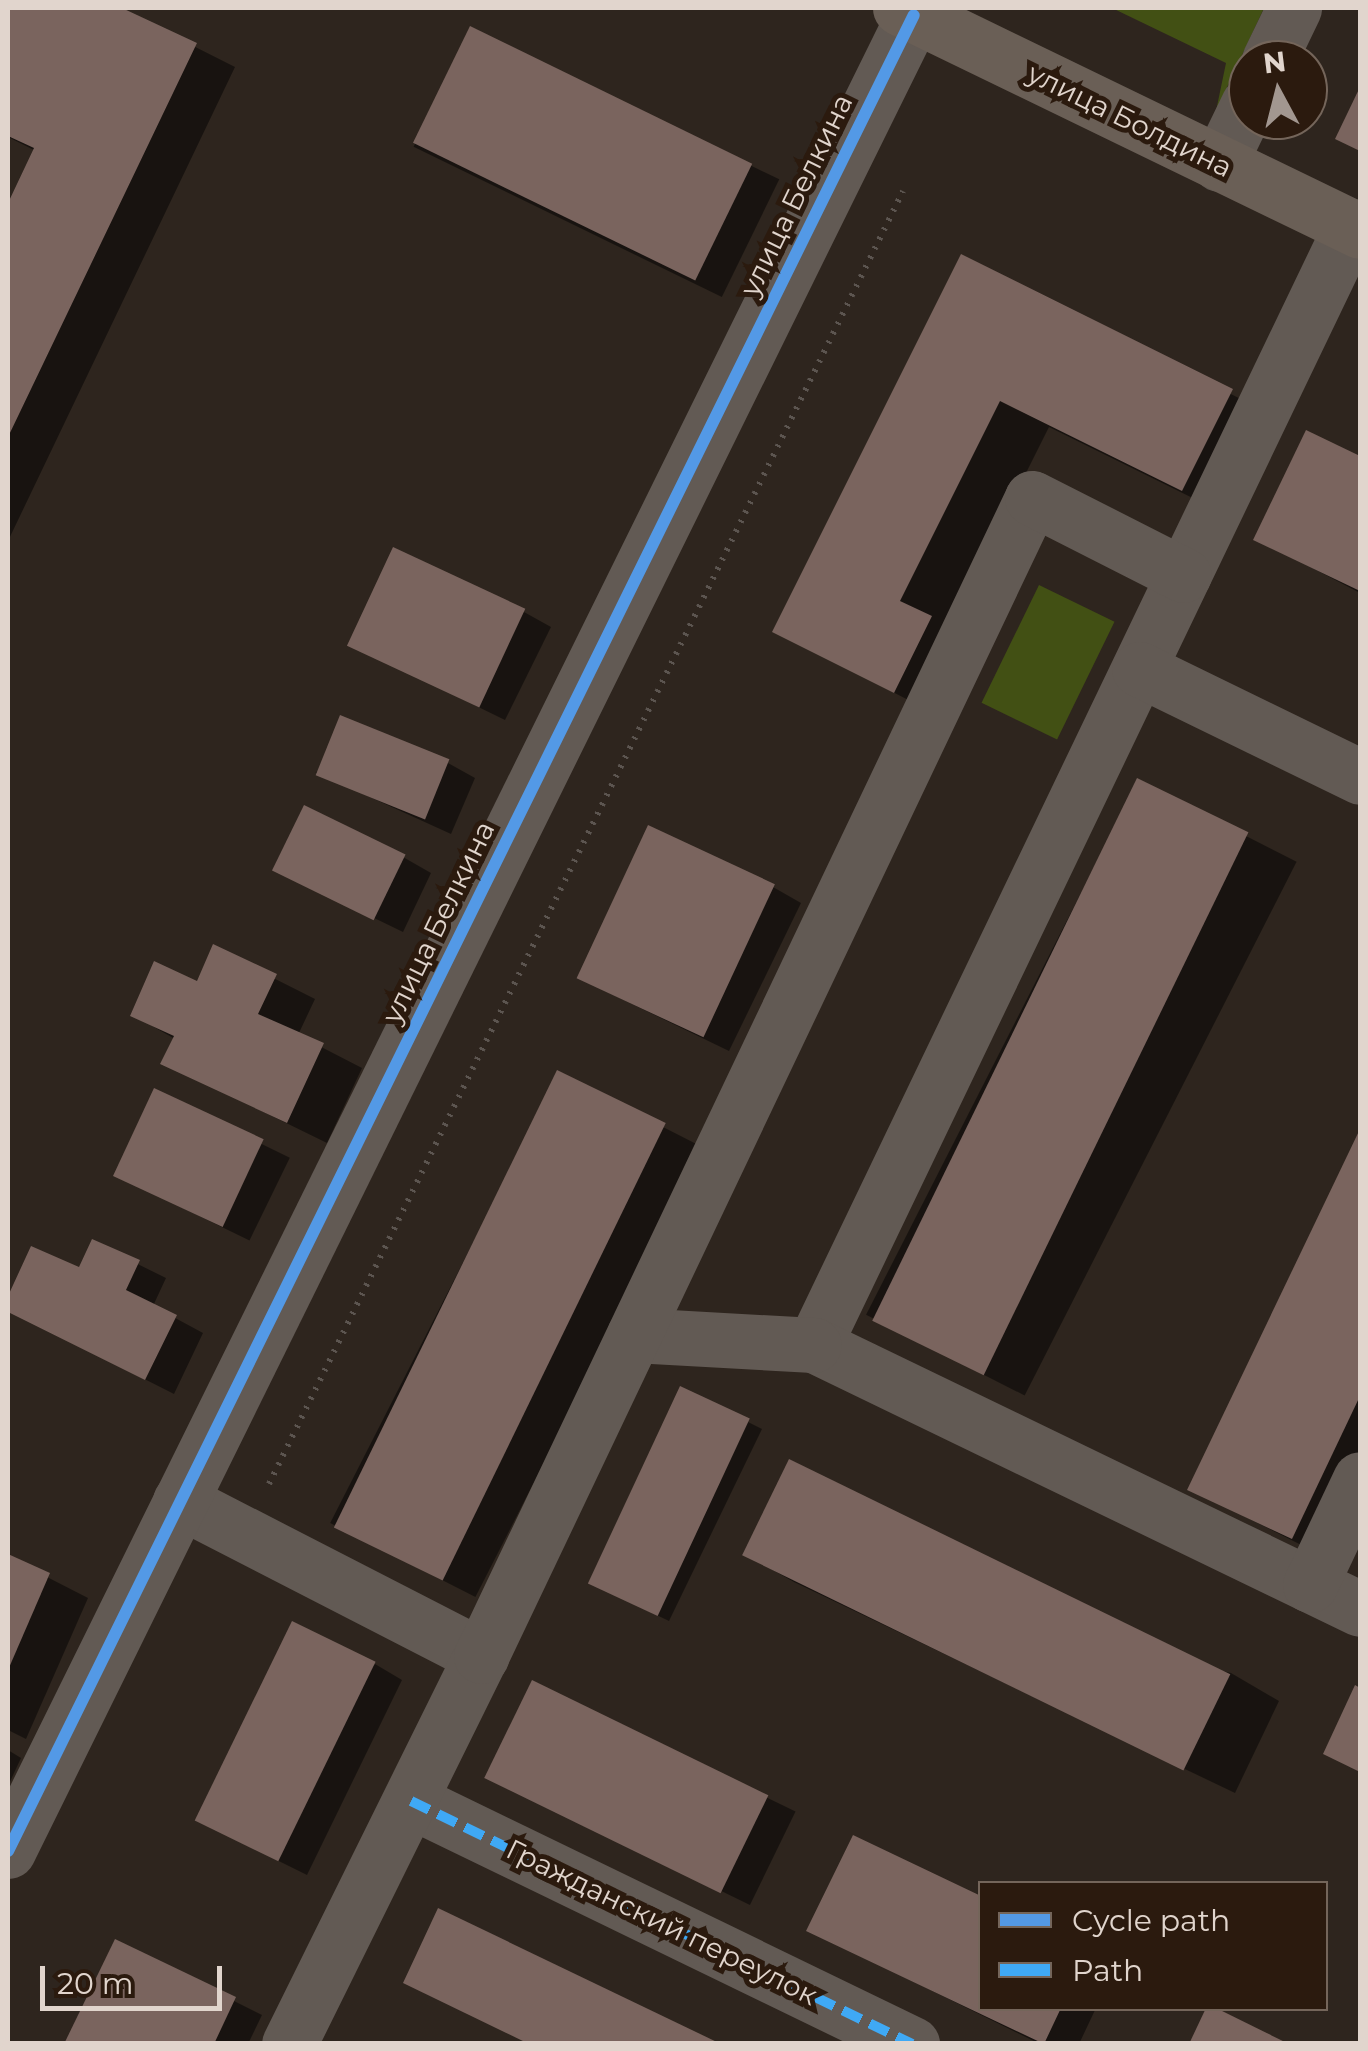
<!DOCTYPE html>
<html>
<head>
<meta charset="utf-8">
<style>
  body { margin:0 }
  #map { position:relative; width:1368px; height:2051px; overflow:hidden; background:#2e251e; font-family:Montserrat,sans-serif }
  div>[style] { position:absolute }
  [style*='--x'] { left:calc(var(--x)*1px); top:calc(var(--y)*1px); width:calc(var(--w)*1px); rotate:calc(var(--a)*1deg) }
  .green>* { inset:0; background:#425014; transform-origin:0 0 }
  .shadow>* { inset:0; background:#0007; transform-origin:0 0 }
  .building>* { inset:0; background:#7a645e; transform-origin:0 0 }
  .path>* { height:6px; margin-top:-3px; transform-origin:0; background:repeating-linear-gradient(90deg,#5c5550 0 2.5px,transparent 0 10.5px) }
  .minor>* { height:55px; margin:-27.5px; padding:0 27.5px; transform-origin:27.5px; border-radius:27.5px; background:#625a54 }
  .major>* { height:55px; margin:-27.5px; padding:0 27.5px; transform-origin:27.5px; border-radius:27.5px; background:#6a5f56 }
  .quiet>* { height:10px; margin-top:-5px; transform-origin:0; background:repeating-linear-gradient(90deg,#3fa9f5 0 20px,transparent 0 30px) }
  .cycleway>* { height:12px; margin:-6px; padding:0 6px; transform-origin:6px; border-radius:6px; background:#5399e6 }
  span { translate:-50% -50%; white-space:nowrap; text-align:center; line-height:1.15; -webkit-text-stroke:10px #2b1a0e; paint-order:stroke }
  .street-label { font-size:28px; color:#e1d5cd }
  .frame { position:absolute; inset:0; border:10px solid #e1d5cd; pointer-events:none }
  .legend { position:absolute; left:978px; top:1881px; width:350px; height:130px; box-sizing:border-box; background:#2b1a0e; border:2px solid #74655a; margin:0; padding:12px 18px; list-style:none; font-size:30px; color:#e1d5cd }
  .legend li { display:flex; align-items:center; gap:20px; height:50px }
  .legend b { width:50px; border:2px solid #74655a }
  .north { position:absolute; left:1228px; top:40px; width:100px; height:100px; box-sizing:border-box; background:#2b1a0e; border:2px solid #74655a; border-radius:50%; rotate:353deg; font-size:28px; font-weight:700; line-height:40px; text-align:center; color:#e1d5cd }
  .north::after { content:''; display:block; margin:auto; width:35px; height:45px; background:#a29790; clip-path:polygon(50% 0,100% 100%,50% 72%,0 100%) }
  .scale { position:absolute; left:40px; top:1966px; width:182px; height:45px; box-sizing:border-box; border:5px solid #e1d5cd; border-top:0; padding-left:12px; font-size:30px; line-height:35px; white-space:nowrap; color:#e1d5cd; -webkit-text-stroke:8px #2b1a0e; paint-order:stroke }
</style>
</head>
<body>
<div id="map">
  <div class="green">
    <i style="clip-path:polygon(1112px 8px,1264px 8px,1216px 111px,1226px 63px)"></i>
    <i style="left:1039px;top:585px;width:84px;height:131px;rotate:26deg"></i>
  </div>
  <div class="shadow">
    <i style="clip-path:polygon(8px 8px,118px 8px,235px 67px,8px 541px,8px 209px,36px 151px,8px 137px)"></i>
    <i style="left:471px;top:29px;width:343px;height:131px;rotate:26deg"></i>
    <i style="clip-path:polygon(962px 257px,1280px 419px,1231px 517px,1049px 427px,948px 629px,943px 718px,775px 631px)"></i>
    <i style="clip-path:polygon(1307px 433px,1360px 458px,1360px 593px,1257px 539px)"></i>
    <i style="clip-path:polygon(524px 612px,551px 627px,505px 720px,349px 644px)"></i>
    <i style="clip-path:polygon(448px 763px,475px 778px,451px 834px,315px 772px)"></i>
    <i style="left:1138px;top:781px;width:178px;height:599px;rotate:27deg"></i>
    <i style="clip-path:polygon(403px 857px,431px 873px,403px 932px,273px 869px)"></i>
    <i style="clip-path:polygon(773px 887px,801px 903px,729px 1051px,605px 991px)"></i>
    <i style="clip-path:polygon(214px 948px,315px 999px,298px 1035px,362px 1068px,327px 1143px,164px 1063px,175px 1039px,133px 1015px,198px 984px)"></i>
    <i style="left:559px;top:1074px;width:163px;height:504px;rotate:27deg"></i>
    <i style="left:155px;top:1092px;width:150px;height:92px;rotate:26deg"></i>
    <i style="clip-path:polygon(1360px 1134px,1360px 1524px,1341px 1565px,1190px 1489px)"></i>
    <i style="clip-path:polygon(93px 1242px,166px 1278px,153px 1306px,203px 1333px,174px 1394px,8px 1310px,33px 1249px,80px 1270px)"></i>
    <i style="clip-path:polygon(682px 1389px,762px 1429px,669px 1621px,602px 1589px)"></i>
    <i style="clip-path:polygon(746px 1555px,1231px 1673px,1279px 1701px,1235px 1793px,794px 1582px)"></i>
    <i style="clip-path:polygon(8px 1557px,88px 1598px,26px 1739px,8px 1730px)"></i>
    <i style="clip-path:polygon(375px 1664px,402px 1680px,307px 1875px,226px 1835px)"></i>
    <i style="left:534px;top:1684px;width:291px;height:104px;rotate:26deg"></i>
    <i style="clip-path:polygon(8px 1750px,21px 1758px,8px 1786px)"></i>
    <i style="clip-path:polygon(809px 1930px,981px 2008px,1096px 2008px,1079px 2044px,1040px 2044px)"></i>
    <i style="clip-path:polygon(116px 1942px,262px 2015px,248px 2044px,67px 2044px)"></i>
  </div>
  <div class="building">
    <i style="clip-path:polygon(8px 8px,122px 8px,197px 43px,8px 437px,8px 203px,34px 148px,8px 136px)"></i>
    <i style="left:470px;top:26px;width:314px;height:130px;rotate:26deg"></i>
    <i style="clip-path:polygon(1360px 87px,1360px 151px,1335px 139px)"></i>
    <i style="clip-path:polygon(961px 254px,1233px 389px,1182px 491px,1000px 401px,900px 601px,932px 616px,894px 693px,772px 632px)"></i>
    <i style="clip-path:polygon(1306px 430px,1360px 456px,1360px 591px,1253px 540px)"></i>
    <i style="left:393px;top:547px;width:146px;height:109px;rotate:25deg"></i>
    <i style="left:340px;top:715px;width:118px;height:65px;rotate:22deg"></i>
    <i style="left:1137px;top:778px;width:124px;height:604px;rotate:26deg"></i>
    <i style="left:304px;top:805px;width:113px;height:73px;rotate:26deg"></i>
    <i style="left:648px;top:825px;width:140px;height:169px;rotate:25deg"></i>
    <i style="clip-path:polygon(213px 944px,277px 974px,258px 1014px,324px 1043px,287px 1123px,160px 1064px,174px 1036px,130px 1016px,154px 961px,197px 981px)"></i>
    <i style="left:557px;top:1070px;width:121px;height:509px;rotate:26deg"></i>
    <i style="left:154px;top:1088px;width:121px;height:97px;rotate:25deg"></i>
    <i style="clip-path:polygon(1360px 1129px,1360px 1396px,1292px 1539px,1187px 1490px)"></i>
    <i style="clip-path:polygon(92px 1239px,140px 1260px,126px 1290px,177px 1315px,145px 1380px,8px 1312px,8px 1296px,31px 1246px,79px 1267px)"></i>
    <i style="left:680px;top:1386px;width:77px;height:218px;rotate:25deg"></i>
    <i style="left:789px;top:1459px;width:491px;height:107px;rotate:26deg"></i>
    <i style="clip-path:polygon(8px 1554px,50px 1573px,8px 1670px)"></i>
    <i style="left:292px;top:1621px;width:93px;height:222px;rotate:26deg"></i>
    <i style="left:532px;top:1680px;width:263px;height:109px;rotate:26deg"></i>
    <i style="clip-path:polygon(1355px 1685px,1360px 1688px,1360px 1772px,1323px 1754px)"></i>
    <i style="clip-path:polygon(853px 1835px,981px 1896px,981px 2008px,1061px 2008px,1044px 2044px,806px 1931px)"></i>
    <i style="clip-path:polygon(438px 1908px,721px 2044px,529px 2044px,403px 1983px)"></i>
    <i style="clip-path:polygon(115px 1939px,236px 1997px,214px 2044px,64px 2044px)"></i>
    <i style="clip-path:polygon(1206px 2008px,1216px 2008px,1289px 2044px,1189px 2044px)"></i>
  </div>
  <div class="path">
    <i style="--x:269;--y:1484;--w:1440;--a:-63.88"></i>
  </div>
  <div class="minor">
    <i style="--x:1269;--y:60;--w:58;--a:-64.3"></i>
    <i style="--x:1219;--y:164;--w:67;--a:-64.2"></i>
    <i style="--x:1351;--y:226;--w:1241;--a:115.64"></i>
    <i style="--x:814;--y:1345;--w:606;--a:25.8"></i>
    <i style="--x:1139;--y:669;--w:246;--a:26"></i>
    <i style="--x:634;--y:1335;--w:180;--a:3.2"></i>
    <i style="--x:180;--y:1501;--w:339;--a:27.2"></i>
    <i style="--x:1310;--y:1585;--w:117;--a:-64.7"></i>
    <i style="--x:411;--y:1801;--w:557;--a:25.87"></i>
    <i style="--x:8;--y:1851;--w:2047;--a:-63.74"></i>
    <i style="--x:289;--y:2044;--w:433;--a:-63.7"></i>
    <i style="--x:481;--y:1656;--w:1282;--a:-64.55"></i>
    <i style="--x:1032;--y:498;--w:170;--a:26.9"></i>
  </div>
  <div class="major">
    <i style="--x:900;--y:8;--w:511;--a:25.86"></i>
  </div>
  <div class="quiet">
    <i style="--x:411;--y:1801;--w:557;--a:25.87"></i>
  </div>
  <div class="cycleway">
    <i style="--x:8;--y:1851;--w:2047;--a:-63.74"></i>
  </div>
  <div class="street-label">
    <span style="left:1130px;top:120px;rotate:26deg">улица Болдина</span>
    <span style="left:796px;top:195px;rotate:-64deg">улица Белкина</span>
    <span style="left:438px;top:922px;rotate:-64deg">улица Белкина</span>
    <span style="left:662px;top:1922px;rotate:26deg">Гражданский переулок</span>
  </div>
  <div class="frame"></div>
  <ul class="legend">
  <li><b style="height:12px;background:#5399e6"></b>Cycle path</li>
  <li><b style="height:12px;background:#3fa9f5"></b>Path</li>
  </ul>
  <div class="north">N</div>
  <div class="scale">20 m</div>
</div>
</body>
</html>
